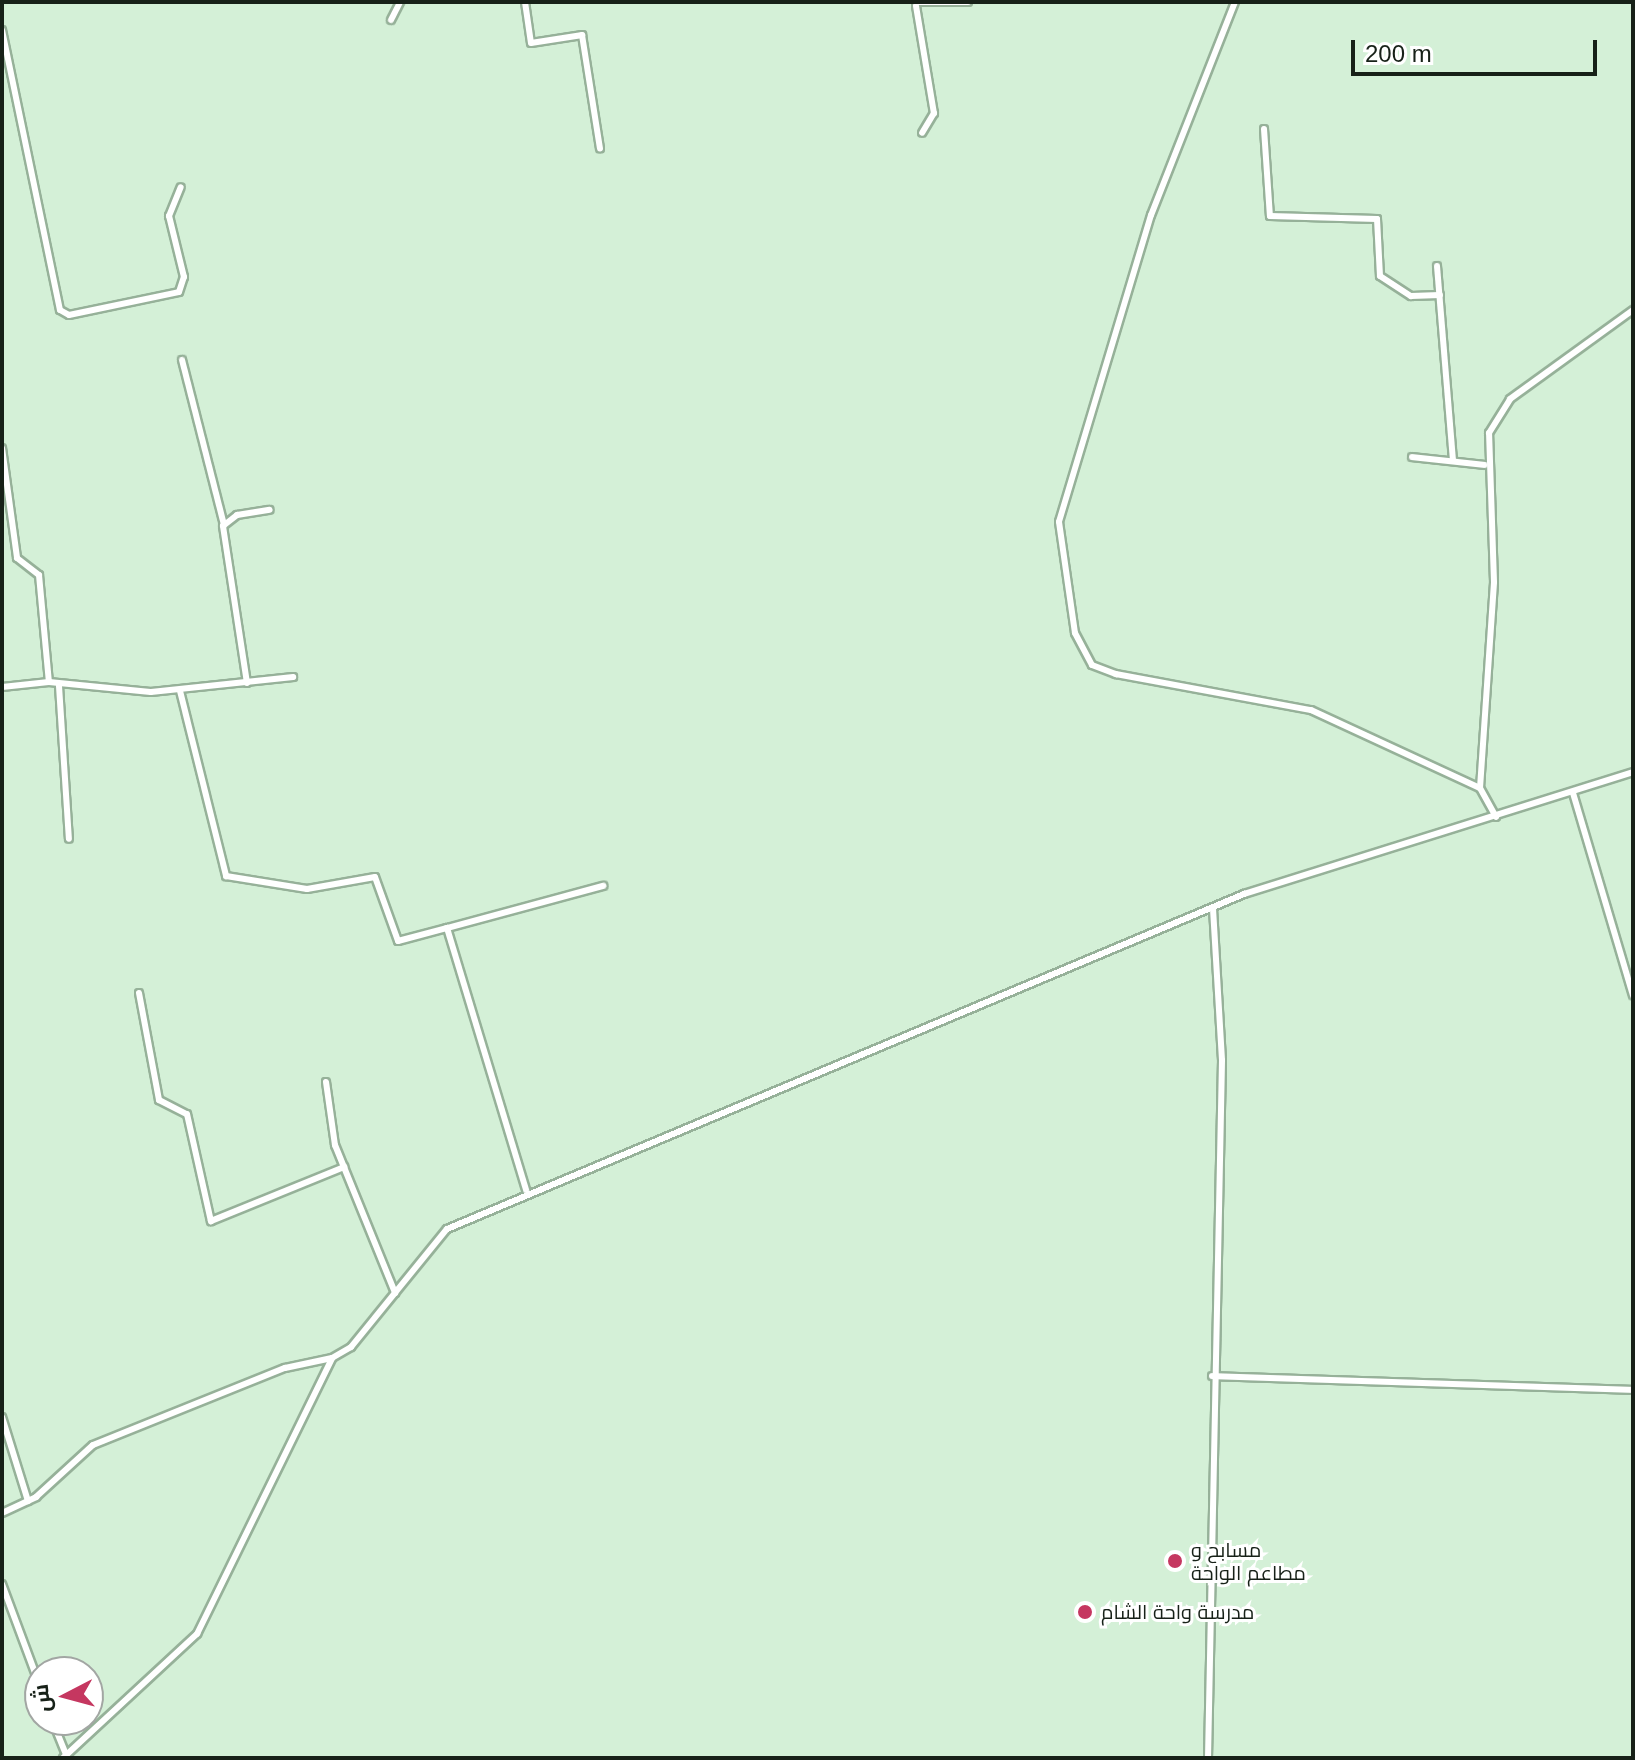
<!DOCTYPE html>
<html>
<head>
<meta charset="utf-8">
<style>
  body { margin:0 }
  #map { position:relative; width:1635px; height:1760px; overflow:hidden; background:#d4f0d7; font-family:Helvetica,Cairo,sans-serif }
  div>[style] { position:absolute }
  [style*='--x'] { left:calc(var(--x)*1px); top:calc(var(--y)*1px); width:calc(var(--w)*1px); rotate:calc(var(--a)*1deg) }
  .roads { filter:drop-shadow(2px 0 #96b199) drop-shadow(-2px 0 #96b199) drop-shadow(0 2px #96b199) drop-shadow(0 -2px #96b199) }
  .minor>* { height:6px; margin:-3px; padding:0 3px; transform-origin:3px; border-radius:3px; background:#fff }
  .dots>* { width:22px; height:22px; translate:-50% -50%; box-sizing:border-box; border:4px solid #fff; border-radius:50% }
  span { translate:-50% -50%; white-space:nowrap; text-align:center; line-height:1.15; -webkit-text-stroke:6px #fff; paint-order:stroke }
  .poi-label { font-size:20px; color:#172118 }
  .left { translate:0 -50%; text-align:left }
  .frame { position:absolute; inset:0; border:4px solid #172118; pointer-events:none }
  .north { position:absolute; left:24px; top:1656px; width:80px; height:80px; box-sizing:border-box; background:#fff; border:2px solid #a2a6a3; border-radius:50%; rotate:264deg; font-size:22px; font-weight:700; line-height:32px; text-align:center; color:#172118 }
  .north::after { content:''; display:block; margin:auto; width:28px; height:36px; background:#c53760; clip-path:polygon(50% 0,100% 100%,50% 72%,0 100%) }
  .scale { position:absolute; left:1351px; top:40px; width:246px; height:36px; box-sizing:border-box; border:4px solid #172118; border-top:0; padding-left:10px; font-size:24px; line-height:28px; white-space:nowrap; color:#172118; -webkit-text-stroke:6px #fff; paint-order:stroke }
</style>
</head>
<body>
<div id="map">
  <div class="roads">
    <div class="minor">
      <i style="--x:525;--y:2;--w:41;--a:81.7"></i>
      <i style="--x:531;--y:43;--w:52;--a:-8.9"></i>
      <i style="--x:582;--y:35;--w:115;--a:81"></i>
      <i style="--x:916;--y:2;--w:52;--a:0"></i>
      <i style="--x:1235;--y:2;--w:229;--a:111.5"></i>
      <i style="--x:1151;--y:215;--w:320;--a:106.7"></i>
      <i style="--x:1059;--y:522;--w:112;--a:81.8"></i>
      <i style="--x:1075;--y:633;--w:36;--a:62"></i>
      <i style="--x:1092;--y:665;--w:26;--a:21"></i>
      <i style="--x:1116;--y:674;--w:198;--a:10.5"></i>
      <i style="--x:1311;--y:710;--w:186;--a:24.8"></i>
      <i style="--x:1480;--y:788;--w:33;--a:61"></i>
      <i style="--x:916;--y:6;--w:109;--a:80.5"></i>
      <i style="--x:934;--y:113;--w:23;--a:121"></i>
      <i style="--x:391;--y:20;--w:20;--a:-63"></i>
      <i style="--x:2;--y:30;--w:286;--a:78.3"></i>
      <i style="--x:60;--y:310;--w:10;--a:29"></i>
      <i style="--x:69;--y:315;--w:112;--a:-11.8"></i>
      <i style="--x:179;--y:292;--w:16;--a:-72"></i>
      <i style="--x:184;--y:277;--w:63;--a:-103.8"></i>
      <i style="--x:169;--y:216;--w:31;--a:-68"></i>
      <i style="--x:1264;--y:129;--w:87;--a:86.1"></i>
      <i style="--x:1270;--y:216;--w:107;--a:1.6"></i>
      <i style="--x:1377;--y:219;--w:57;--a:87"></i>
      <i style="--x:1380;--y:276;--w:37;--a:33"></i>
      <i style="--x:1411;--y:296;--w:29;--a:-2"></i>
      <i style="--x:1437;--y:266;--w:194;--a:85.3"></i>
      <i style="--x:182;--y:360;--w:170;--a:75.7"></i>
      <i style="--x:2;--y:448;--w:111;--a:82.2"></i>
      <i style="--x:17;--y:558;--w:28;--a:38"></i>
      <i style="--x:39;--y:575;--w:107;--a:84.7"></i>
      <i style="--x:49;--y:682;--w:102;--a:5.6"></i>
      <i style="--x:151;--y:692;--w:143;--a:-6"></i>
      <i style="--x:1412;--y:457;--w:73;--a:6.3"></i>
      <i style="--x:247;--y:683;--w:159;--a:-98.7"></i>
      <i style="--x:223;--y:526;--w:18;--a:-38"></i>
      <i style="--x:237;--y:515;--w:33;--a:-9"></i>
      <i style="--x:59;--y:686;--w:153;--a:86.3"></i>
      <i style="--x:2;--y:687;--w:47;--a:-6.1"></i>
      <i style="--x:180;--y:691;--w:191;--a:76"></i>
      <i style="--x:226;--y:876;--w:82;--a:9.1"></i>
      <i style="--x:307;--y:889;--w:69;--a:-10"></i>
      <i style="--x:375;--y:877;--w:68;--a:70.2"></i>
      <i style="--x:398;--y:941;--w:51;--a:-14.9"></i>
      <i style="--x:447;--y:928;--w:274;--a:73.2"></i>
      <i style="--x:1480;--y:788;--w:206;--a:-86.1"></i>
      <i style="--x:1494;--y:582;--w:149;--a:-91.9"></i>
      <i style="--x:1489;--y:433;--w:40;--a:-58"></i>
      <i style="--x:1510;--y:399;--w:152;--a:-35.9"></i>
      <i style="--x:1573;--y:793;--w:211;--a:73.5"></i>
      <i style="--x:447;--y:928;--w:162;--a:-15.1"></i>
      <i style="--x:139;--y:993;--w:109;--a:79.4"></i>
      <i style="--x:159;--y:1100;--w:31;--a:27"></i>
      <i style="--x:187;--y:1114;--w:110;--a:77.4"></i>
      <i style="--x:211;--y:1221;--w:144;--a:-22.1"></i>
      <i style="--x:326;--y:1082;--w:64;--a:81.9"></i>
      <i style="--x:335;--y:1145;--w:160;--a:67.9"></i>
      <i style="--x:1212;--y:1376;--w:421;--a:1.9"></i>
      <i style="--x:2;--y:1417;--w:88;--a:72.8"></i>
      <i style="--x:2;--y:1513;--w:38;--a:-25"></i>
      <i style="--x:36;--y:1497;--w:77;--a:-42.4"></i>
      <i style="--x:93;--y:1445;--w:207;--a:-21.9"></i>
      <i style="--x:285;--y:1368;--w:48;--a:-12"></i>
      <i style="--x:2;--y:1584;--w:109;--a:69.6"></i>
      <i style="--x:52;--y:1720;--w:38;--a:68"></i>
      <i style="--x:63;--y:1758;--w:183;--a:-42.8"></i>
      <i style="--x:197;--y:1634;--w:307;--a:-63.9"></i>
      <i style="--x:332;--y:1358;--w:22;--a:-30"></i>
      <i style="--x:351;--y:1347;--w:152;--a:-50.9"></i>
      <i style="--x:447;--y:1229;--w:865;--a:-22.8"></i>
      <i style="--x:1244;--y:894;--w:408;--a:-17.4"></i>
      <i style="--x:1208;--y:1758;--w:698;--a:-88.85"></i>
      <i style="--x:1222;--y:1060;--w:153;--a:-93.4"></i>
    </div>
  </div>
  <div class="dots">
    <i style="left:1175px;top:1561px;background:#c53760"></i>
    <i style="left:1085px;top:1612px;background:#c53760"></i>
  </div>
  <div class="poi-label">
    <span class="left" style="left:1191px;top:1562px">مسابح و<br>مطاعم الواحة</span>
    <span class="left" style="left:1101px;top:1612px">مدرسة واحة الشام</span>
  </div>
  <div class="frame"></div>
  <div class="north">ش</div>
  <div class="scale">200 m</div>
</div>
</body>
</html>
